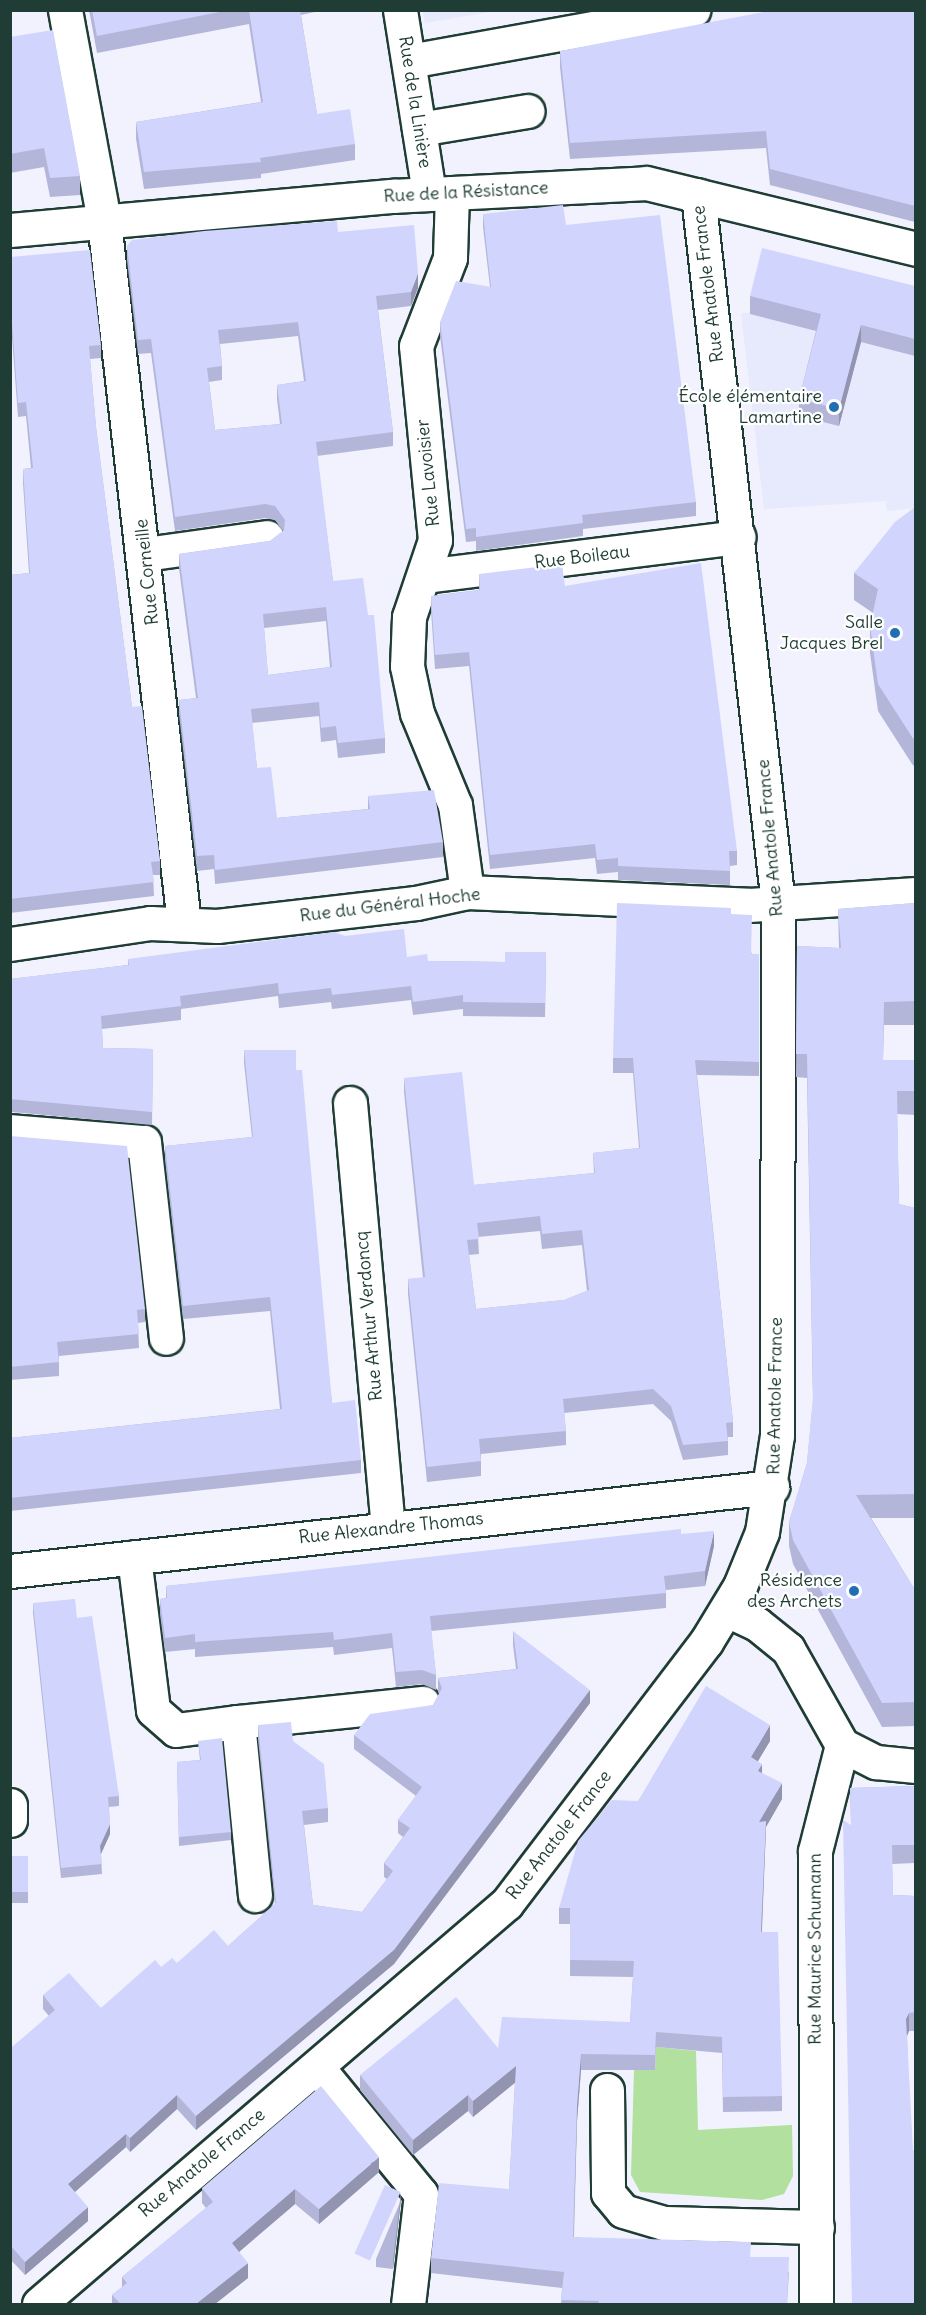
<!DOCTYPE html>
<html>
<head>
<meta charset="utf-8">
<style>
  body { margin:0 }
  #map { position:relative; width:926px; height:2315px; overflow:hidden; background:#f1f2fe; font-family:Delius,sans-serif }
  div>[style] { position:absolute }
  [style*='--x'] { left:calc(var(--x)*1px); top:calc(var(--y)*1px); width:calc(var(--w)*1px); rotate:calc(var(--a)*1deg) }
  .built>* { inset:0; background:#e7e9fd }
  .green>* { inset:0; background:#b1e09f }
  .roads { filter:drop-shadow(2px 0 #1f3d34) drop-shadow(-2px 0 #1f3d34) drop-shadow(0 2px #1f3d34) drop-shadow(0 -2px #1f3d34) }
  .minor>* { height:33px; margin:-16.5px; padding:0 16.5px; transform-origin:16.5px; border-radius:16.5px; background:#fff }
  .wall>* { inset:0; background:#b4b6d9; transform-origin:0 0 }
  .shaded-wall>* { inset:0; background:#9294b0; transform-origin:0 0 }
  .building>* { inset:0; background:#d1d4fc; transform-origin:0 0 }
  .dots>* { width:16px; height:16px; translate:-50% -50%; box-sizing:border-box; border:3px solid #fff; border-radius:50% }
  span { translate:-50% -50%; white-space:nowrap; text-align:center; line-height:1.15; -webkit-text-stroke:4.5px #fff; paint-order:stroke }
  .street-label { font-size:18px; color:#1f3d34 }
  .poi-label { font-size:18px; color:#1f3d34 }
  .right { translate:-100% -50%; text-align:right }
  .frame { position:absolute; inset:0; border:12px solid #1f3d34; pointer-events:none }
</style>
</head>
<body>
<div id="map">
  <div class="built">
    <i style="clip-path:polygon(423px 11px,423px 10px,496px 11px,425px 23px)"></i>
    <i style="clip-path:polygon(915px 303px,915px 508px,887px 511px,886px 501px,764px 509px,741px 313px)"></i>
  </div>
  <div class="green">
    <i style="clip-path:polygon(656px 2047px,696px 2051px,698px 2130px,792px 2125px,793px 2176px,784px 2194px,762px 2200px,640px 2192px,631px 2175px,634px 2070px,655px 2070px)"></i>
  </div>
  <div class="roads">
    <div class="minor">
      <i style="--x:65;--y:10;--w:215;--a:79.5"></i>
      <i style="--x:104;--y:221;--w:707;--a:83.5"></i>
      <i style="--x:400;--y:10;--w:185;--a:81"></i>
      <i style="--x:409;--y:61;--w:289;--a:-10.2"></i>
      <i style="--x:419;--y:129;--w:110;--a:-9.4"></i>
      <i style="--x:452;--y:193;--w:65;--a:91.8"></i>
      <i style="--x:450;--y:258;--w:94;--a:111.1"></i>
      <i style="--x:416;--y:346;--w:195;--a:84.4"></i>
      <i style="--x:435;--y:540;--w:81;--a:108.7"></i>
      <i style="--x:409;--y:617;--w:49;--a:92.3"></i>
      <i style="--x:407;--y:666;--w:48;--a:78"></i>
      <i style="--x:417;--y:713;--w:100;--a:67.6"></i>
      <i style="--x:455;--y:805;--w:88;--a:82.1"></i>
      <i style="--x:10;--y:230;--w:385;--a:-5.1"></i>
      <i style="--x:393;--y:196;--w:253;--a:-2.9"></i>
      <i style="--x:646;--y:183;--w:278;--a:13.7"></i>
      <i style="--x:145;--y:554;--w:123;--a:-7.9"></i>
      <i style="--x:424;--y:576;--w:317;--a:-7.1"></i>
      <i style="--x:10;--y:944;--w:142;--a:-8.5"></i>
      <i style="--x:150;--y:923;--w:67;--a:2.6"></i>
      <i style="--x:217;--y:926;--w:200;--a:-6.6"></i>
      <i style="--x:416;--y:903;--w:52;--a:-12.2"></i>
      <i style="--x:467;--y:892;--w:282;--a:2.6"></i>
      <i style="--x:749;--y:905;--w:167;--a:-3.8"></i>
      <i style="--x:350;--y:1103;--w:427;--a:84.9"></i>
      <i style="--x:10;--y:1131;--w:134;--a:4.7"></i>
      <i style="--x:144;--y:1142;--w:197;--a:83.6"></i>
      <i style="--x:134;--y:1557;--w:154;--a:82.9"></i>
      <i style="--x:153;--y:1710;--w:30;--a:41"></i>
      <i style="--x:176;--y:1730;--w:63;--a:-7.4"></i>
      <i style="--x:238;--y:1722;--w:174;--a:84.4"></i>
      <i style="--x:10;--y:1571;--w:767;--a:-6.29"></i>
      <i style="--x:727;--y:1610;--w:33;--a:25"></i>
      <i style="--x:757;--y:1624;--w:40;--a:39"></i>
      <i style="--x:788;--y:1649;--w:110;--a:60.6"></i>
      <i style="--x:842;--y:1745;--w:38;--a:27"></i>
      <i style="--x:876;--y:1762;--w:40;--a:5.7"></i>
      <i style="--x:238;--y:1722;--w:186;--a:-5.9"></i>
      <i style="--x:10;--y:1805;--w:15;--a:90"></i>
      <i style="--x:317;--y:2067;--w:164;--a:50.7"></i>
      <i style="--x:421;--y:2194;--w:111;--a:96.7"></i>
      <i style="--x:607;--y:2090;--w:103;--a:89.4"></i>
      <i style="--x:608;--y:2193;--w:23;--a:50"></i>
      <i style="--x:623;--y:2211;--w:43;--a:16.3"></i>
      <i style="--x:664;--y:2223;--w:153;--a:1.5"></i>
      <i style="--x:39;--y:2304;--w:616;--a:-40.59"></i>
      <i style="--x:507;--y:1903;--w:328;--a:-52.7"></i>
      <i style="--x:706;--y:1642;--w:66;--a:-58.7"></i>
      <i style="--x:740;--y:1586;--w:58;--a:-67.8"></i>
      <i style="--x:762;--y:1532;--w:98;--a:-81.2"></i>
      <i style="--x:777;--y:1435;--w:531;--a:-89.89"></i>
      <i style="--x:778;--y:904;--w:713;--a:-96.44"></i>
      <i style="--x:816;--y:2304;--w:453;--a:-90.1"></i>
      <i style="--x:815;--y:1851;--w:109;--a:-75.7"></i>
    </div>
  </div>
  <div class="wall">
    <i style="clip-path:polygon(89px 10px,324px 10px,301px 15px,317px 114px,355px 144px,355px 160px,261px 174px,261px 178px,144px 189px,136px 139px,136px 122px,261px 102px,249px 24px,97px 53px)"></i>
    <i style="clip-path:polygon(915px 10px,915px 222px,770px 185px,766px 148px,570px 159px,560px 67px,560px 51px)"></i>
    <i style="clip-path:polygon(10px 37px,80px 176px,80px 195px,50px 197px,44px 167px,10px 173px)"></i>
    <i style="clip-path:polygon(483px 214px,566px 225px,696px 502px,696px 516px,583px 529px,583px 536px,476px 551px,476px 541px,466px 542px,440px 336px,440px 322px,490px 287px,483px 227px)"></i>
    <i style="clip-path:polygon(evenodd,338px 232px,418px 288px,411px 306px,378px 310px,393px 432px,393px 446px,317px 456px,333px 581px,368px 615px,385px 738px,385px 753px,338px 758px,336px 740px,321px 742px,319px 716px,252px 723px,257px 768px,277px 818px,368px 809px,368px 796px,443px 842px,443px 857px,215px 884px,214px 869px,197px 871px,179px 714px,179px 700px,196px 698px,179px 568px,179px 554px,270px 541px,283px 531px,275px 520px,265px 518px,175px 531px,151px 353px,138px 354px,127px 260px,127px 246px,338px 232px,298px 336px,304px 381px,277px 385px,277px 399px,280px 424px,215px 430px,209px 382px,222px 380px,222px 366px,220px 344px,298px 336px,338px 232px,326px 621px,330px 667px,268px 675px,264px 628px,326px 621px)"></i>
    <i style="clip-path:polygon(10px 257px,101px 345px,101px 358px,90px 359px,96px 427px,132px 707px,160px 861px,160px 875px,153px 875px,154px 896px,10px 913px,10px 575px,29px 573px,23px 483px,23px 469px,31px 468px,26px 416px,18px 417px,12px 337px,10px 338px)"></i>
    <i style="clip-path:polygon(915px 286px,915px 356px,861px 342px,839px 426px,799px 416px,799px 399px,816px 331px,750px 314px,750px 296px)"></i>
    <i style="clip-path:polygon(915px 507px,915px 767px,912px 764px,878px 711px,870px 653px,870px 626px,873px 613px,854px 600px,854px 573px)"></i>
    <i style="clip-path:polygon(479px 574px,565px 586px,737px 851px,737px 865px,730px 866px,730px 885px,618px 880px,618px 872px,597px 874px,595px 858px,490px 869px,469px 666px,435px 669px,431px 610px,431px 596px,479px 590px)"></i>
    <i style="clip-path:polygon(915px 903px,915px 1025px,884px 1025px,883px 1060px,915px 1060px,915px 1115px,897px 1114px,899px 1204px,915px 1208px,915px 1518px,871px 1518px,915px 1590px,915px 1726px,882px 1727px,793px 1564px,789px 1546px,789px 1522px,807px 1463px,813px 1401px,807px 1078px,796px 1077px,797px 946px,839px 948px,838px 909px)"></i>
    <i style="clip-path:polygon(evenodd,731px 914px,752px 954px,759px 954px,759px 1076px,697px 1075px,733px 1422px,733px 1437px,728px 1437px,728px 1455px,683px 1460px,671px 1421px,653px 1404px,564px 1413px,566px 1431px,566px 1445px,481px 1454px,481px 1476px,427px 1482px,408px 1294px,408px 1279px,423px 1278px,404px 1092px,404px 1078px,474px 1185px,594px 1173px,593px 1153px,639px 1148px,633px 1073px,613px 1073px,613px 1058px,731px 914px,540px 1231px,542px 1249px,582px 1245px,587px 1291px,564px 1300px,476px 1309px,469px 1255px,479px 1254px,478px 1237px,540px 1231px)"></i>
    <i style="clip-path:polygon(546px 952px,545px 1017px,463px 1016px,463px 1009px,413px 1015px,411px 1000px,332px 1009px,331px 1002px,279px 1008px,278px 996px,181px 1009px,181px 1020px,102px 1029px,103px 1048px,153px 1049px,152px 1125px,12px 1112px,10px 979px,128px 965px,128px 959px,407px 957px,428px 961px,505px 962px)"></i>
    <i style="clip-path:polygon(244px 1050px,296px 1070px,332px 1403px,361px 1460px,361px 1473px,10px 1511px,10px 1438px,280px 1409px,270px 1311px,183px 1319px,165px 1159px,165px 1146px,252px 1137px,244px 1063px)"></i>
    <i style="clip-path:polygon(10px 1136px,145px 1309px,145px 1322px,138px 1323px,139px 1348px,59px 1356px,59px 1376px,10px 1380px)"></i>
    <i style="clip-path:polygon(681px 1534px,714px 1546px,705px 1586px,666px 1590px,666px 1608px,431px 1631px,436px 1675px,436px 1690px,422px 1684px,396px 1687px,392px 1648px,334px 1655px,333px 1647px,195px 1657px,195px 1649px,165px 1652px,160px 1614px,160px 1599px,166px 1598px,166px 1586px)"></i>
    <i style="clip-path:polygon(33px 1603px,77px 1618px,119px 1796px,119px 1806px,109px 1807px,110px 1834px,101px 1854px,102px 1874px,61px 1878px,33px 1613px)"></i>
    <i style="clip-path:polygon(513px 1631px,590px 1703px,394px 1964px,196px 2130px,177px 2109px,130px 2152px,126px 2147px,75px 2192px,88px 2221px,25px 2275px,10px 2259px,10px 2049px,49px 2016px,43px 2009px,43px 1995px,101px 2008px,161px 1967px,177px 1963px,228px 1946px,275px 1904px,258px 1739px,258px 1725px,293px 1741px,328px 1808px,328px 1822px,304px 1825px,313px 1905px,362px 1912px,387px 1879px,384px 1877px,384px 1863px,403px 1837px,398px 1833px,398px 1820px,416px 1796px,354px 1749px,354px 1735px,433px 1705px,439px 1694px,438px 1692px,438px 1678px,516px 1669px,513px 1645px)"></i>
    <i style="clip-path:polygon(198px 1741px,231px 1832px,231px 1840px,179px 1846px,177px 1762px,200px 1760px)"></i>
    <i style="clip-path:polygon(770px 1741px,757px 1761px,762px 1773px,782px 1799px,766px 1827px,762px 1932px,782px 2096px,782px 2111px,723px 2112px,722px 2053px,656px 2047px,655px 2070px,581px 2070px,577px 2121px,574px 2237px,751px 2257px,789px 2272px,787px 2304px,561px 2304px,562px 2288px,431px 2273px,431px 2258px,509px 2189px,515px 2082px,473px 2117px,468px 2111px,413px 2155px,360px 2090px,360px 2075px,498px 2048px,630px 2022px,633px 1977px,570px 1976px,570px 1924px,559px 1924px,559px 1908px,638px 1801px)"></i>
    <i style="clip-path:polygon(915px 1786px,915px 1863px,892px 1864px,893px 1895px,915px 1896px,915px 2031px,909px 2031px,907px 2036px,915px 2304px,851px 1824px,850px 1788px)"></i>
    <i style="left:10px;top:1856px;width:18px;height:47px"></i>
    <i style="clip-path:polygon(379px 2172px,319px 2224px,295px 2204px,239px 2252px,248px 2278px,215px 2304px,112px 2304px,112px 2295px,122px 2287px,122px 2277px,206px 2208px,202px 2203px,202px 2188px)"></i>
    <i style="clip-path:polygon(401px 2200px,393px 2269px,376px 2267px,376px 2259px)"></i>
  </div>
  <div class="shaded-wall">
    <i style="clip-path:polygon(418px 273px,418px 288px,411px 306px,411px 292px)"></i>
    <i style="clip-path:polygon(861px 325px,861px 342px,839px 426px,839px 409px)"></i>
    <i style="left:10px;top:1099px;width:2px;height:14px"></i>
    <i style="clip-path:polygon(714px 1531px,714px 1546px,705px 1586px,705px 1571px)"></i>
    <i style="clip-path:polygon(590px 1690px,590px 1703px,394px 1964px,196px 2130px,196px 2116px)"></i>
    <i style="clip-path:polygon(770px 1725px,770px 1741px,751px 1773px,751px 1757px)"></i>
    <i style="clip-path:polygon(762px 1764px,762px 1780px,758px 1771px)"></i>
    <i style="clip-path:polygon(782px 1783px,782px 1799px,766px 1827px,761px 1948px,759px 1822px)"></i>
    <i style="clip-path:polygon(110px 1824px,110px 1834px,100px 1856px,100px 1846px)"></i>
    <i style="clip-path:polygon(909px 2013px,909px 2031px,906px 2038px,906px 2019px)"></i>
    <i style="clip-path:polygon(581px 2054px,581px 2070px,577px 2121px,573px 2252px,577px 2105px)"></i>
    <i style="clip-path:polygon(516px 2066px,516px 2082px,473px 2117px,473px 2101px)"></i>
    <i style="clip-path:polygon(177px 2095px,177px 2109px,130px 2152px,130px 2138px)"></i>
    <i style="clip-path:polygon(468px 2095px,468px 2111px,413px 2155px,413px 2140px)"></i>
    <i style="clip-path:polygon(126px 2134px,126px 2147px,68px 2198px,68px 2184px)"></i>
    <i style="clip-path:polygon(379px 2157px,379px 2172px,319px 2224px,319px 2209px)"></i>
    <i style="clip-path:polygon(295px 2189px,295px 2204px,232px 2258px,232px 2243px)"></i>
    <i style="clip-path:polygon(401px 2192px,401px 2200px,393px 2269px,393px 2261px)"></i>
    <i style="clip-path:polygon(88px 2207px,88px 2221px,25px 2275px,25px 2262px)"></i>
    <i style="clip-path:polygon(248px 2263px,248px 2278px,215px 2304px,196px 2304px)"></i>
  </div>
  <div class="building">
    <i style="clip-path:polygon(92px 10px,230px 10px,97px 36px)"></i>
    <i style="clip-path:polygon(249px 10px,300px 10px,317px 114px,350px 109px,355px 144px,260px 158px,261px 162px,144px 172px,136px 122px,263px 102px)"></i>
    <i style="clip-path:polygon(774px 10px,915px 10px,915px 206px,770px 169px,766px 131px,570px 143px,560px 51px)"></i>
    <i style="clip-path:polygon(53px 30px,80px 176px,50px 178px,44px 148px,10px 154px,10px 37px)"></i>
    <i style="clip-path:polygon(563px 205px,566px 225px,660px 215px,696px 502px,582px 515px,583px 523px,476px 537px,476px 528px,466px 529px,440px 322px,456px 281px,491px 287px,483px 214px)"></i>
    <i style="clip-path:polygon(evenodd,337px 221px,338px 232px,414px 225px,418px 273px,411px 292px,376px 296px,393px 432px,316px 442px,333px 581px,363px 578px,368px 615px,374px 615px,385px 738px,338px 743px,336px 726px,321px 728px,319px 702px,251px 709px,257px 768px,271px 767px,277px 818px,370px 809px,368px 796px,434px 790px,443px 842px,215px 870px,214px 855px,197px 856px,179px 700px,198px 698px,179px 554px,270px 541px,284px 530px,285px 520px,275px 506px,265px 504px,175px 517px,151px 339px,138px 340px,127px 246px,132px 240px,204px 231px,337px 221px,298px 322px,306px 381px,277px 385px,282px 424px,215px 430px,207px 368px,222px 366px,218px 330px,298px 322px,337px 221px,326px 607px,332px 667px,268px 675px,263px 614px,326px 607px)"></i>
    <i style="clip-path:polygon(762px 248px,915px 286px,915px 339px,861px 325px,839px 409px,799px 399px,821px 314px,750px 296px)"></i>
    <i style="clip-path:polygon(90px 250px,101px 345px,89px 346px,96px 427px,132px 707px,142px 706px,160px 861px,151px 862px,154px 882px,10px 899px,10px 575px,30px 573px,23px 469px,33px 468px,26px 402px,18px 403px,12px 324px,10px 324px,10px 257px)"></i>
    <i style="clip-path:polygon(915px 507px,915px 740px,912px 737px,878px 684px,870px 626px,878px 589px,854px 573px,895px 522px)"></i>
    <i style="clip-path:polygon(701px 563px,737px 851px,729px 851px,730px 871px,618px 866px,618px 858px,597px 860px,595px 844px,490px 855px,469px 652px,435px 655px,431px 596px,480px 590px,479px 574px,562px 564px,565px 586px)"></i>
    <i style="clip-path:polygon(evenodd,617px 903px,731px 908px,731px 914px,752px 915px,751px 954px,759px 954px,759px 1062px,695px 1060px,733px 1422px,726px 1423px,728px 1441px,683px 1445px,671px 1406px,653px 1389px,563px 1399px,566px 1431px,479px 1439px,481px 1461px,427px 1467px,408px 1279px,425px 1277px,404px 1078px,462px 1072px,474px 1185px,595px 1173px,593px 1153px,640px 1148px,633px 1058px,613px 1058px,617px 903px,540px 1216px,542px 1234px,582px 1230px,589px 1290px,564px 1300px,476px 1309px,467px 1240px,479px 1239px,477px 1223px,540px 1216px)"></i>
    <i style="clip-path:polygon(915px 903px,915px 1001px,884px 1002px,883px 1060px,915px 1060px,915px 1091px,897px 1091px,899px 1204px,915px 1208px,915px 1494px,856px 1495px,915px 1590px,915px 1702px,882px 1703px,793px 1540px,789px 1522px,807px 1463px,813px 1397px,807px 1054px,796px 1054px,797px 946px,841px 948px,838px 909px)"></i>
    <i style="clip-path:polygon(404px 929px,407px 957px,427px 954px,428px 961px,505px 962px,505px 952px,546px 952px,545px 1003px,463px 1002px,463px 995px,413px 1002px,411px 986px,332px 995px,331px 988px,279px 994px,278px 983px,180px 996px,181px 1006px,101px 1016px,103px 1048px,153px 1049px,152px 1112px,10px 1099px,10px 979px,129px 965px,128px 959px,334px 932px,345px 936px)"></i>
    <i style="clip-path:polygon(244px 1050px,296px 1050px,296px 1070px,302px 1070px,332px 1403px,355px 1400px,361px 1460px,10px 1498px,10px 1438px,282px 1409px,270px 1297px,183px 1306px,165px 1146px,253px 1137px)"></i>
    <i style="clip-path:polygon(10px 1136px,127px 1146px,145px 1309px,137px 1310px,139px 1334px,57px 1342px,59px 1362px,10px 1367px)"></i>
    <i style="clip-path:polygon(681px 1529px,681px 1534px,714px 1531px,705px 1571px,664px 1576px,666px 1593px,430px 1616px,436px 1675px,422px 1670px,396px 1672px,392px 1633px,334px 1640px,333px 1632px,195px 1642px,195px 1634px,165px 1638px,160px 1599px,167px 1598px,166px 1586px)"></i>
    <i style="clip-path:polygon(75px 1599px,77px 1618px,92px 1616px,119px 1796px,108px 1797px,110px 1824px,100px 1846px,102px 1864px,61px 1868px,33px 1603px)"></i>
    <i style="clip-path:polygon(513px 1631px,590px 1690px,394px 1950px,196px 2116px,177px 2095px,130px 2138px,126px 2134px,68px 2184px,88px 2207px,25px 2262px,10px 2245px,10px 2049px,55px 2010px,43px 1995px,69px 1973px,101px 2008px,155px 1960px,161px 1967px,172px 1958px,177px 1963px,214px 1930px,228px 1946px,276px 1903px,258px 1725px,291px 1722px,293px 1741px,324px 1764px,328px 1808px,302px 1811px,313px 1905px,362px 1912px,393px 1871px,384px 1863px,410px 1828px,398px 1820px,422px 1787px,354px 1735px,370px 1714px,433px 1705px,442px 1688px,438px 1678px,518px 1669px)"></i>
    <i style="clip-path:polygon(706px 1686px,770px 1725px,751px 1757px,762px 1764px,758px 1771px,782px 1783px,759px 1822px,766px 1821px,761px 1932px,778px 1932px,782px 2096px,723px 2097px,722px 2037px,656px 2032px,655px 2055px,581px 2054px,577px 2105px,573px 2237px,751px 2242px,750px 2257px,789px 2257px,787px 2304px,598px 2304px,599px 2301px,561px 2300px,564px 2272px,431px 2258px,439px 2183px,509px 2189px,516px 2066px,473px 2101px,468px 2095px,413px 2140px,360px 2075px,456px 1997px,498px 2048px,502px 2017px,630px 2022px,634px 1961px,570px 1960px,570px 1908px,559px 1908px,578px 1841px,612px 1800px,638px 1801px)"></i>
    <i style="clip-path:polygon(222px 1738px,231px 1832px,179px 1837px,177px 1762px,201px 1760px,198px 1741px)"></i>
    <i style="clip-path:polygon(915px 1786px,915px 1845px,892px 1845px,893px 1895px,915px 1896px,915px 2012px,909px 2013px,906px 2019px,913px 2150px,915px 2150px,915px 2304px,852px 2304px,843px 1820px,851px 1825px,850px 1788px)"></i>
    <i style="left:10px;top:1856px;width:18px;height:36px"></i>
    <i style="clip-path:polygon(321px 2086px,379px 2157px,319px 2209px,295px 2189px,232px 2243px,248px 2263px,196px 2304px,121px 2304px,112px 2295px,127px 2283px,122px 2277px,213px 2202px,202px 2188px)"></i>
    <i style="left:385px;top:2185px;width:17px;height:75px;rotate:24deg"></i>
  </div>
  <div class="dots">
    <i style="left:834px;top:407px;background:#1f6fb2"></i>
    <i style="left:895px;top:633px;background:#1f6fb2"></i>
    <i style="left:854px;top:1591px;background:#1f6fb2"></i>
  </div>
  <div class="street-label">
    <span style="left:415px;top:102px;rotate:81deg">Rue de la Linière</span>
    <span style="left:466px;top:192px;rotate:-3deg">Rue de la Résistance</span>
    <span style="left:708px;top:284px;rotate:-97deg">Rue Anatole France</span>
    <span style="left:428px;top:473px;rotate:-96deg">Rue Lavoisier</span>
    <span style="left:582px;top:557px;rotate:-7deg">Rue Boileau</span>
    <span style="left:147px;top:572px;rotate:-96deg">Rue Corneille</span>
    <span style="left:770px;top:838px;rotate:-95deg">Rue Anatole France</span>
    <span style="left:390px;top:905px;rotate:-7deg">Rue du Général Hoche</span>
    <span style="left:369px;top:1316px;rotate:-95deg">Rue Arthur Verdoncq</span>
    <span style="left:775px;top:1396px;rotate:-89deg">Rue Anatole France</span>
    <span style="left:391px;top:1528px;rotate:-6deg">Rue Alexandre Thomas</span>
    <span style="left:559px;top:1835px;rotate:-52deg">Rue Anatole France</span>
    <span style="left:815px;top:1949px;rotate:-90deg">Rue Maurice Schumann</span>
    <span style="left:202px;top:2163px;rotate:-40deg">Rue Anatole France</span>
  </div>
  <div class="poi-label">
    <span class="right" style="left:822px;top:407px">École élémentaire<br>Lamartine</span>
    <span class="right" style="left:883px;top:633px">Salle<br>Jacques Brel</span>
    <span class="right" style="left:842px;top:1591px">Résidence<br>des Archets</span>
  </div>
  <div class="frame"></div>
</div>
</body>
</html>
